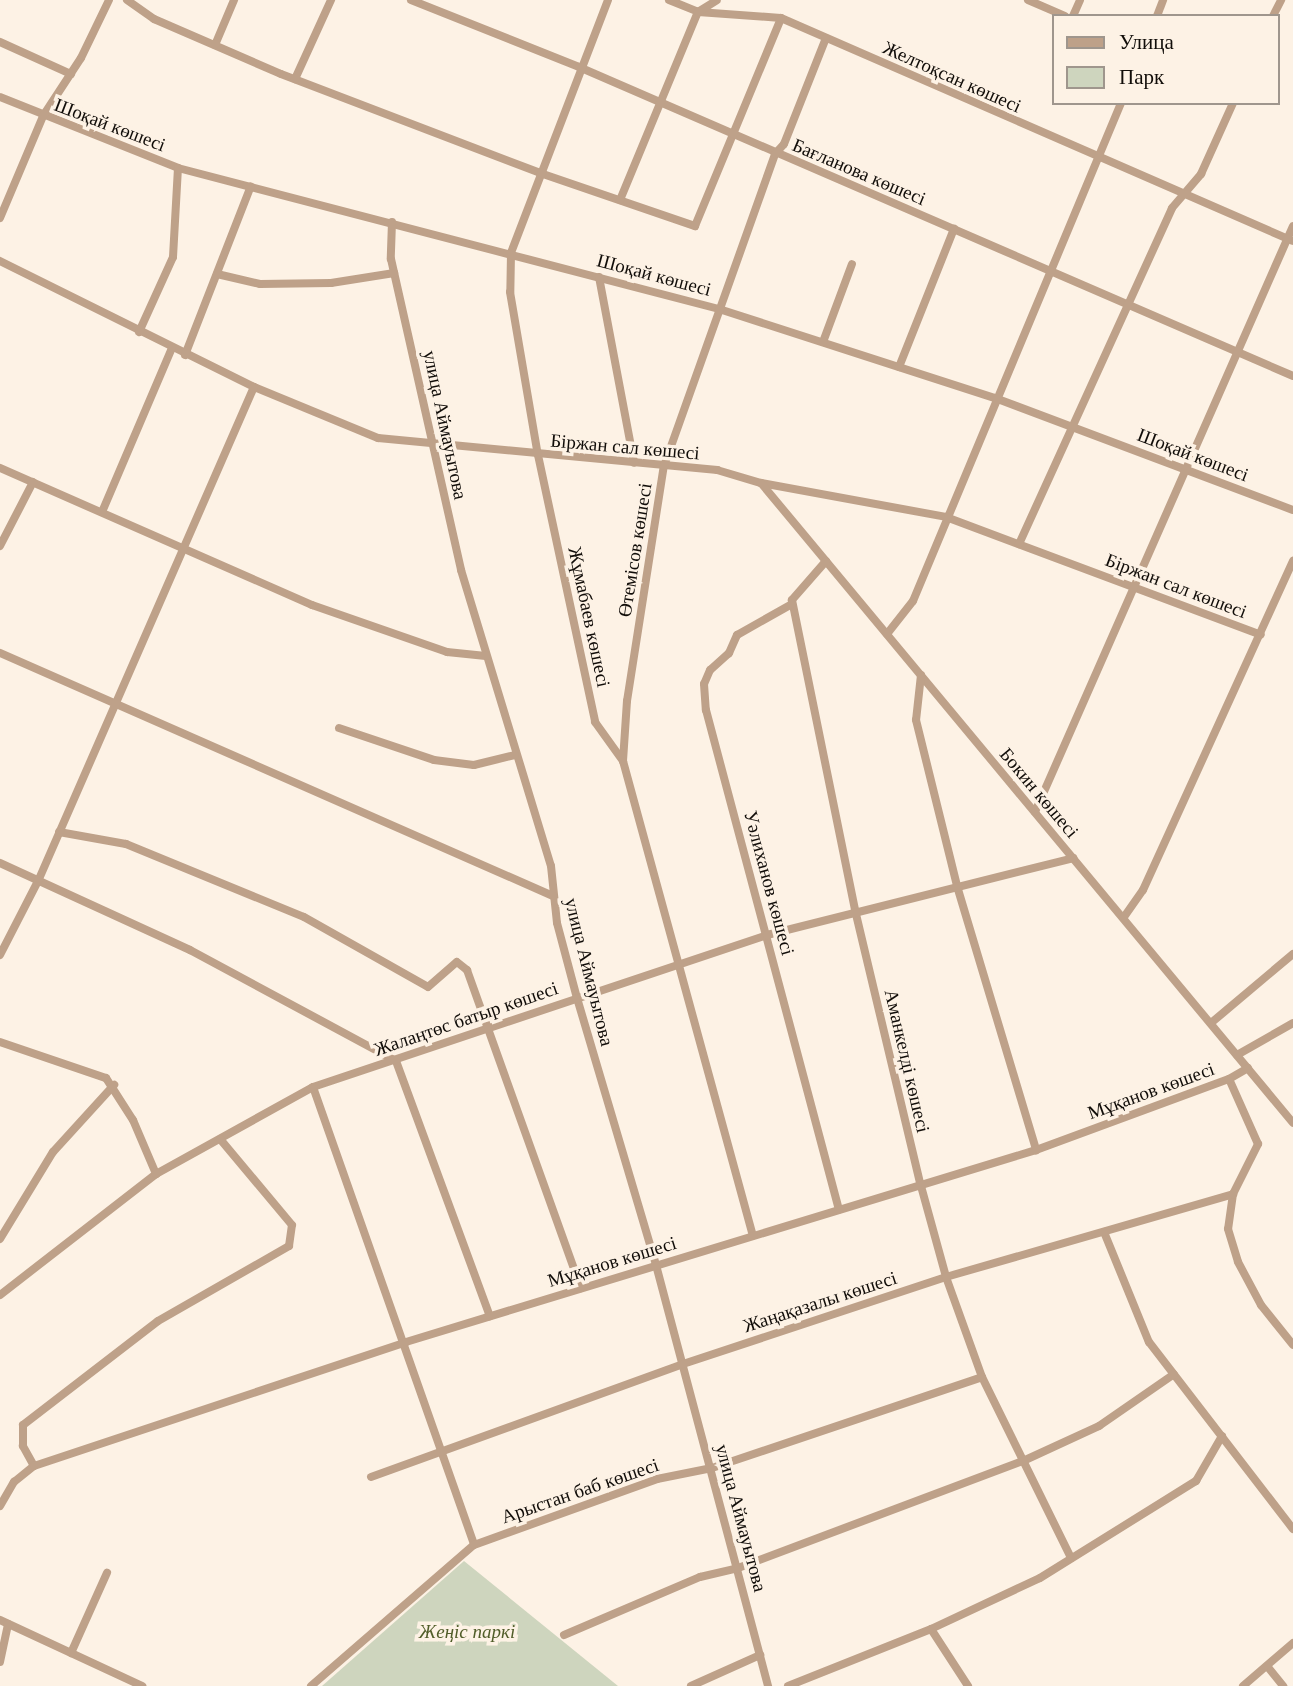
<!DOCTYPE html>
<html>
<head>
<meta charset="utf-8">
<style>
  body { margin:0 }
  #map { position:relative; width:1293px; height:1686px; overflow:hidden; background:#fdf2e5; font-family:Georgia,serif }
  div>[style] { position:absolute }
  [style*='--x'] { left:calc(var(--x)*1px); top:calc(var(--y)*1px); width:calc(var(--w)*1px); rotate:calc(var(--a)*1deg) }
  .green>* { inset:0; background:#ced5be }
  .street>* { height:8px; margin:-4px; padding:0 4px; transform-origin:4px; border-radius:4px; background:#bea189 }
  span { translate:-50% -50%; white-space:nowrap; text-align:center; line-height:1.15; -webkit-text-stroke:7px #fdf2e5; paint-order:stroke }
  .street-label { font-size:19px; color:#110d09 }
  .park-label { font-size:19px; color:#515d29; font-style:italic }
  .legend { position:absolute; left:1052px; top:14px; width:228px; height:91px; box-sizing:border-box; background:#fdf2e5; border:2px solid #9f968d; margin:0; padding:9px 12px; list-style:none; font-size:21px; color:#110d09 }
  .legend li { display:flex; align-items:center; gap:14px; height:35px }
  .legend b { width:35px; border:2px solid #9f968d }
</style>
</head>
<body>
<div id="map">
  <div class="green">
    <i style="clip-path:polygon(464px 1561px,618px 1686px,322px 1686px)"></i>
  </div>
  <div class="street">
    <i style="--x:127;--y:0;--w:33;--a:35"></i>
    <i style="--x:154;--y:19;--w:138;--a:23.4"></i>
    <i style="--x:281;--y:74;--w:277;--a:20.9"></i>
    <i style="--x:540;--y:173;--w:164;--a:18.9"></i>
    <i style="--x:695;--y:226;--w:225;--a:-67.5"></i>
    <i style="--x:411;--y:0;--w:181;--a:21.7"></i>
    <i style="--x:579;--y:67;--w:778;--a:23.4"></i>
    <i style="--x:608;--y:0;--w:271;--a:111"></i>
    <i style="--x:511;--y:253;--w:39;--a:91"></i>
    <i style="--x:510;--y:292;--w:165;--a:80.3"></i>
    <i style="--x:538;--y:455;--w:273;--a:77.9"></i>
    <i style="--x:595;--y:722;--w:48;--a:54.3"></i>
    <i style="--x:623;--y:761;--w:492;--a:74.7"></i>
    <i style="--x:669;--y:0;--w:31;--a:22"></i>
    <i style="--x:698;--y:12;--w:83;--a:4.1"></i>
    <i style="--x:781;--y:18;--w:558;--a:23.54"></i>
    <i style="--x:1028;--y:0;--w:40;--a:23.4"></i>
    <i style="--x:1073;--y:16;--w:17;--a:-66"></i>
    <i style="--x:1157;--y:16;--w:17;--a:-69"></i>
    <i style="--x:1273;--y:16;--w:18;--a:-63"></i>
    <i style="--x:0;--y:42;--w:78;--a:24.3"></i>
    <i style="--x:215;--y:45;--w:49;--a:-67.1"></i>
    <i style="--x:295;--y:79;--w:87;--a:-65.5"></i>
    <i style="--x:0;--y:97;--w:192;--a:21.7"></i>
    <i style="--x:178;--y:168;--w:559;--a:14.61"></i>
    <i style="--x:719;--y:309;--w:290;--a:17.9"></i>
    <i style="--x:995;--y:398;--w:318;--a:20.6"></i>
    <i style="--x:620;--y:200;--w:204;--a:-67.5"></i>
    <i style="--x:698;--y:12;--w:22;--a:-32"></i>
    <i style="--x:0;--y:218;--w:111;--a:-67.1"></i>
    <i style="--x:43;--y:116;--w:69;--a:-56.8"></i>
    <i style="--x:81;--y:58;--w:64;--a:-64.2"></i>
    <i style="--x:392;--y:222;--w:37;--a:92"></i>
    <i style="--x:391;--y:259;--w:319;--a:77.3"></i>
    <i style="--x:461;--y:570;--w:309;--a:73.1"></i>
    <i style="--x:551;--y:866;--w:57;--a:84"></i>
    <i style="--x:557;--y:923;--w:78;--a:75.1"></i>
    <i style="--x:577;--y:998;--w:278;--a:73.5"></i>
    <i style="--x:656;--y:1265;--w:436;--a:75.1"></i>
    <i style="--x:0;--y:261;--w:284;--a:26.4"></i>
    <i style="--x:254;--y:387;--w:134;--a:22.4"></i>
    <i style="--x:378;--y:438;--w:341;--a:5.4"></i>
    <i style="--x:717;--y:470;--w:46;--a:16.5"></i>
    <i style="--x:761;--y:483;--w:188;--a:10.4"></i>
    <i style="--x:946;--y:517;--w:336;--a:20.5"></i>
    <i style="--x:217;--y:274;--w:44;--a:13.1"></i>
    <i style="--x:260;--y:284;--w:71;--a:-0.8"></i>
    <i style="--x:331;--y:283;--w:64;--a:-9"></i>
    <i style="--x:599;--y:277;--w:189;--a:79.3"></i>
    <i style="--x:139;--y:332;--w:82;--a:-65.6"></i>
    <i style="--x:173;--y:257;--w:89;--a:-86.8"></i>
    <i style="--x:823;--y:342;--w:83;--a:-69.6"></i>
    <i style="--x:185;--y:355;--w:181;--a:-68.7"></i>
    <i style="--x:899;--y:367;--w:149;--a:-68.3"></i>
    <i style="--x:0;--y:468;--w:341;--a:23.7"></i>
    <i style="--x:312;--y:605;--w:143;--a:19.2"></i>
    <i style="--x:447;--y:652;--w:39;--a:6"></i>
    <i style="--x:761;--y:483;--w:832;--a:50.26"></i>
    <i style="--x:102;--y:512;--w:178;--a:-66.9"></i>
    <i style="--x:1019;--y:544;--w:369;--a:-65.5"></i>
    <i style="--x:1172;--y:208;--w:45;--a:-49.5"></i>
    <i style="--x:1201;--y:174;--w:78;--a:-65.7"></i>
    <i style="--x:0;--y:546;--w:72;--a:-62.7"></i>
    <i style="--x:826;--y:561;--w:52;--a:131.1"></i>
    <i style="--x:792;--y:600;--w:316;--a:78.5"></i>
    <i style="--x:855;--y:910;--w:284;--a:76.6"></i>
    <i style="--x:921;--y:1186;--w:94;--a:74.6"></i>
    <i style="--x:946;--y:1277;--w:106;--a:70.2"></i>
    <i style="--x:982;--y:1377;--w:202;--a:63.8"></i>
    <i style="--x:792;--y:604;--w:63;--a:150.6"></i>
    <i style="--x:737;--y:635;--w:20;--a:114"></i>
    <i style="--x:729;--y:653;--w:25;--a:138"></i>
    <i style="--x:710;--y:670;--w:15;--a:113"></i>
    <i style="--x:704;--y:684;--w:26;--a:86"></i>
    <i style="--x:706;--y:710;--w:517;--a:75.1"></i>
    <i style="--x:887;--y:634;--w:42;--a:-51.8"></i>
    <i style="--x:913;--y:601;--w:540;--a:-67.33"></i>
    <i style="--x:0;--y:653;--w:604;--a:23.72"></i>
    <i style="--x:921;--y:675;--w:45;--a:96.3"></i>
    <i style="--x:916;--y:720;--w:171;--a:76.1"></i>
    <i style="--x:957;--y:886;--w:276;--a:73.3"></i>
    <i style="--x:339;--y:728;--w:100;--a:18.6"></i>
    <i style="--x:434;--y:760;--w:40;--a:7.1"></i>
    <i style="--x:474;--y:765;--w:42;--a:-13.7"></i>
    <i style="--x:623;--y:761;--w:60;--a:-86.2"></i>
    <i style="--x:627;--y:701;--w:238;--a:-81.1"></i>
    <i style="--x:664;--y:466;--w:331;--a:-70.4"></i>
    <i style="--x:775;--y:154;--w:13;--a:-48"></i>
    <i style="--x:784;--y:144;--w:114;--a:-68.4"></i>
    <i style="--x:1035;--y:812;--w:640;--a:-66.24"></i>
    <i style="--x:59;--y:832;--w:68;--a:10.2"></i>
    <i style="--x:126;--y:844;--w:192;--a:22.3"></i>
    <i style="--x:304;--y:917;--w:142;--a:29.4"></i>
    <i style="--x:428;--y:987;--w:38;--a:-41"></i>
    <i style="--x:457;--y:962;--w:13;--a:39"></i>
    <i style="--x:467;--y:970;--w:338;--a:70.3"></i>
    <i style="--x:0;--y:863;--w:209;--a:24.6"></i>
    <i style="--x:190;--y:950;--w:234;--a:28.3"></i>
    <i style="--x:396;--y:1061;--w:272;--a:69.8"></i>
    <i style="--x:1124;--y:917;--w:33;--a:-55"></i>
    <i style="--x:1143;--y:890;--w:362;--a:-65.5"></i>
    <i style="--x:0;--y:955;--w:85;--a:-62.8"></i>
    <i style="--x:39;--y:879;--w:537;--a:-66.4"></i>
    <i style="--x:1211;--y:1023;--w:107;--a:-40.1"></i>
    <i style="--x:0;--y:1042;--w:112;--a:18.8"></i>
    <i style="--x:106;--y:1078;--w:50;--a:57.3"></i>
    <i style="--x:133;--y:1120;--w:59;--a:66.9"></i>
    <i style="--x:1237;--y:1055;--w:64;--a:-29.7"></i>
    <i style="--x:313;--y:1087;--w:485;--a:70.6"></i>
    <i style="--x:1233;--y:1194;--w:35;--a:98"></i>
    <i style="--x:1228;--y:1229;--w:34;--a:73"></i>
    <i style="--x:1238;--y:1262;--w:49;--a:61.9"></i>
    <i style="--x:1261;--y:1305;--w:51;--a:51.3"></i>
    <i style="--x:1104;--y:1232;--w:119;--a:67.8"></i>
    <i style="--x:1149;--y:1342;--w:236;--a:52.4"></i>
    <i style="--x:0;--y:1239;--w:102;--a:-58.7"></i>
    <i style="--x:53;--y:1152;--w:91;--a:-47.7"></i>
    <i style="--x:0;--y:1295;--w:197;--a:-37.8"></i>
    <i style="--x:156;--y:1174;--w:179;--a:-29"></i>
    <i style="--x:313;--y:1087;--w:479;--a:-18.5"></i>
    <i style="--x:767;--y:935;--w:316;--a:-14.1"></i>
    <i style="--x:34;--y:1466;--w:23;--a:-119"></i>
    <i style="--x:23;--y:1446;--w:21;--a:-90"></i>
    <i style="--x:23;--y:1425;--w:170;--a:-37.6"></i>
    <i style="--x:158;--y:1321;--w:151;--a:-29.8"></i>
    <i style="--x:289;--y:1246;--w:21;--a:-82"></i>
    <i style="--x:292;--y:1225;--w:112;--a:-129.9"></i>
    <i style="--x:371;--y:1477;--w:332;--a:-19.9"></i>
    <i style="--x:683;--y:1364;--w:277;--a:-18.3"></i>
    <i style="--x:946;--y:1277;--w:299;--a:-16.1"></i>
    <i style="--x:1233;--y:1194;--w:56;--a:-63.4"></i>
    <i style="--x:1258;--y:1144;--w:71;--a:-114"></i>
    <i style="--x:0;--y:1506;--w:28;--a:-60"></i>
    <i style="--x:14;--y:1482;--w:26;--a:-39"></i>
    <i style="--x:34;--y:1466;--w:392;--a:-18.4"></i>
    <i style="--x:406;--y:1342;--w:659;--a:-16.95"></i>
    <i style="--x:1036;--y:1150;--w:206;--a:-20.2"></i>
    <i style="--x:1229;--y:1079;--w:22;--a:-30"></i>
    <i style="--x:0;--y:1620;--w:157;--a:24.9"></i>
    <i style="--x:931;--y:1629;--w:68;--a:57"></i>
    <i style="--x:564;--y:1635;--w:148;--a:-23.1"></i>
    <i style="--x:700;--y:1577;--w:39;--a:-13"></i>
    <i style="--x:738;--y:1568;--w:304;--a:-20.6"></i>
    <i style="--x:1023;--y:1461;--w:84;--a:-24.7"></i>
    <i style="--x:1099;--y:1426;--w:91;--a:-34.7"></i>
    <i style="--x:71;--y:1653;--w:88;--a:-65.8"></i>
    <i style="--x:0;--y:1662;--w:39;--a:-78"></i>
    <i style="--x:1267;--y:1666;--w:26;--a:51"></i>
    <i style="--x:311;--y:1686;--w:216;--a:-40.9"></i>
    <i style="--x:474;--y:1545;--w:195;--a:-19.8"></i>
    <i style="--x:657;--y:1479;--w:56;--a:-11.3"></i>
    <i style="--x:712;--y:1468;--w:285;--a:-18.6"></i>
    <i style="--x:691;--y:1686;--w:76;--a:-24.2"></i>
    <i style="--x:788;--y:1686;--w:154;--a:-21.7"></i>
    <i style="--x:931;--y:1629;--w:120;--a:-25.1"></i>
    <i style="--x:1040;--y:1578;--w:184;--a:-31.9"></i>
    <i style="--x:1196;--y:1481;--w:52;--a:-60"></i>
    <i style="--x:1243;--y:1686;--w:66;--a:-40.7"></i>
  </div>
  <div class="street-label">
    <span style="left:952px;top:77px;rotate:24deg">Желтоқсан көшесі</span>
    <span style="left:110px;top:125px;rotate:21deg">Шоқай көшесі</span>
    <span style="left:859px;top:172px;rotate:23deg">Бағланова көшесі</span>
    <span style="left:654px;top:275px;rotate:15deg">Шоқай көшесі</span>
    <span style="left:445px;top:425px;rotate:78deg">улица Аймауытова</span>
    <span style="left:625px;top:447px;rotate:5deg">Біржан сал көшесі</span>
    <span style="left:1193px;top:455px;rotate:21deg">Шоқай көшесі</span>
    <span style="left:635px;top:550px;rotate:-81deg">Өтемісов көшесі</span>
    <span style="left:1176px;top:586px;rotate:21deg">Біржан сал көшесі</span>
    <span style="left:589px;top:617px;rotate:78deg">Жұмабаев көшесі</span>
    <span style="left:1039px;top:793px;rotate:50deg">Бокин көшесі</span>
    <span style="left:769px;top:883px;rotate:75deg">Уәлиханов көшесі</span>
    <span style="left:589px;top:972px;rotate:76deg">улица Аймауытова</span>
    <span style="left:466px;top:1019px;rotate:-19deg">Жалаңтөс батыр көшесі</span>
    <span style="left:907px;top:1061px;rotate:77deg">Аманкелді көшесі</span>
    <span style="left:1151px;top:1091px;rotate:-20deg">Мұқанов көшесі</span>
    <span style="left:612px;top:1262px;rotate:-17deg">Мұқанов көшесі</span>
    <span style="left:820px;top:1302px;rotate:-18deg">Жаңақазалы көшесі</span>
    <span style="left:580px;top:1491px;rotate:-19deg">Арыстан баб көшесі</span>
    <span style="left:741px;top:1518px;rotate:75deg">улица Аймауытова</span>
  </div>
  <div class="park-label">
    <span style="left:467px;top:1632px">Жеңіс паркі</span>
  </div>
  <ul class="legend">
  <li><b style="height:9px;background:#bea189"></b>Улица</li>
  <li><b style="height:19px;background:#ced5be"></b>Парк</li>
  </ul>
</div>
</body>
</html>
